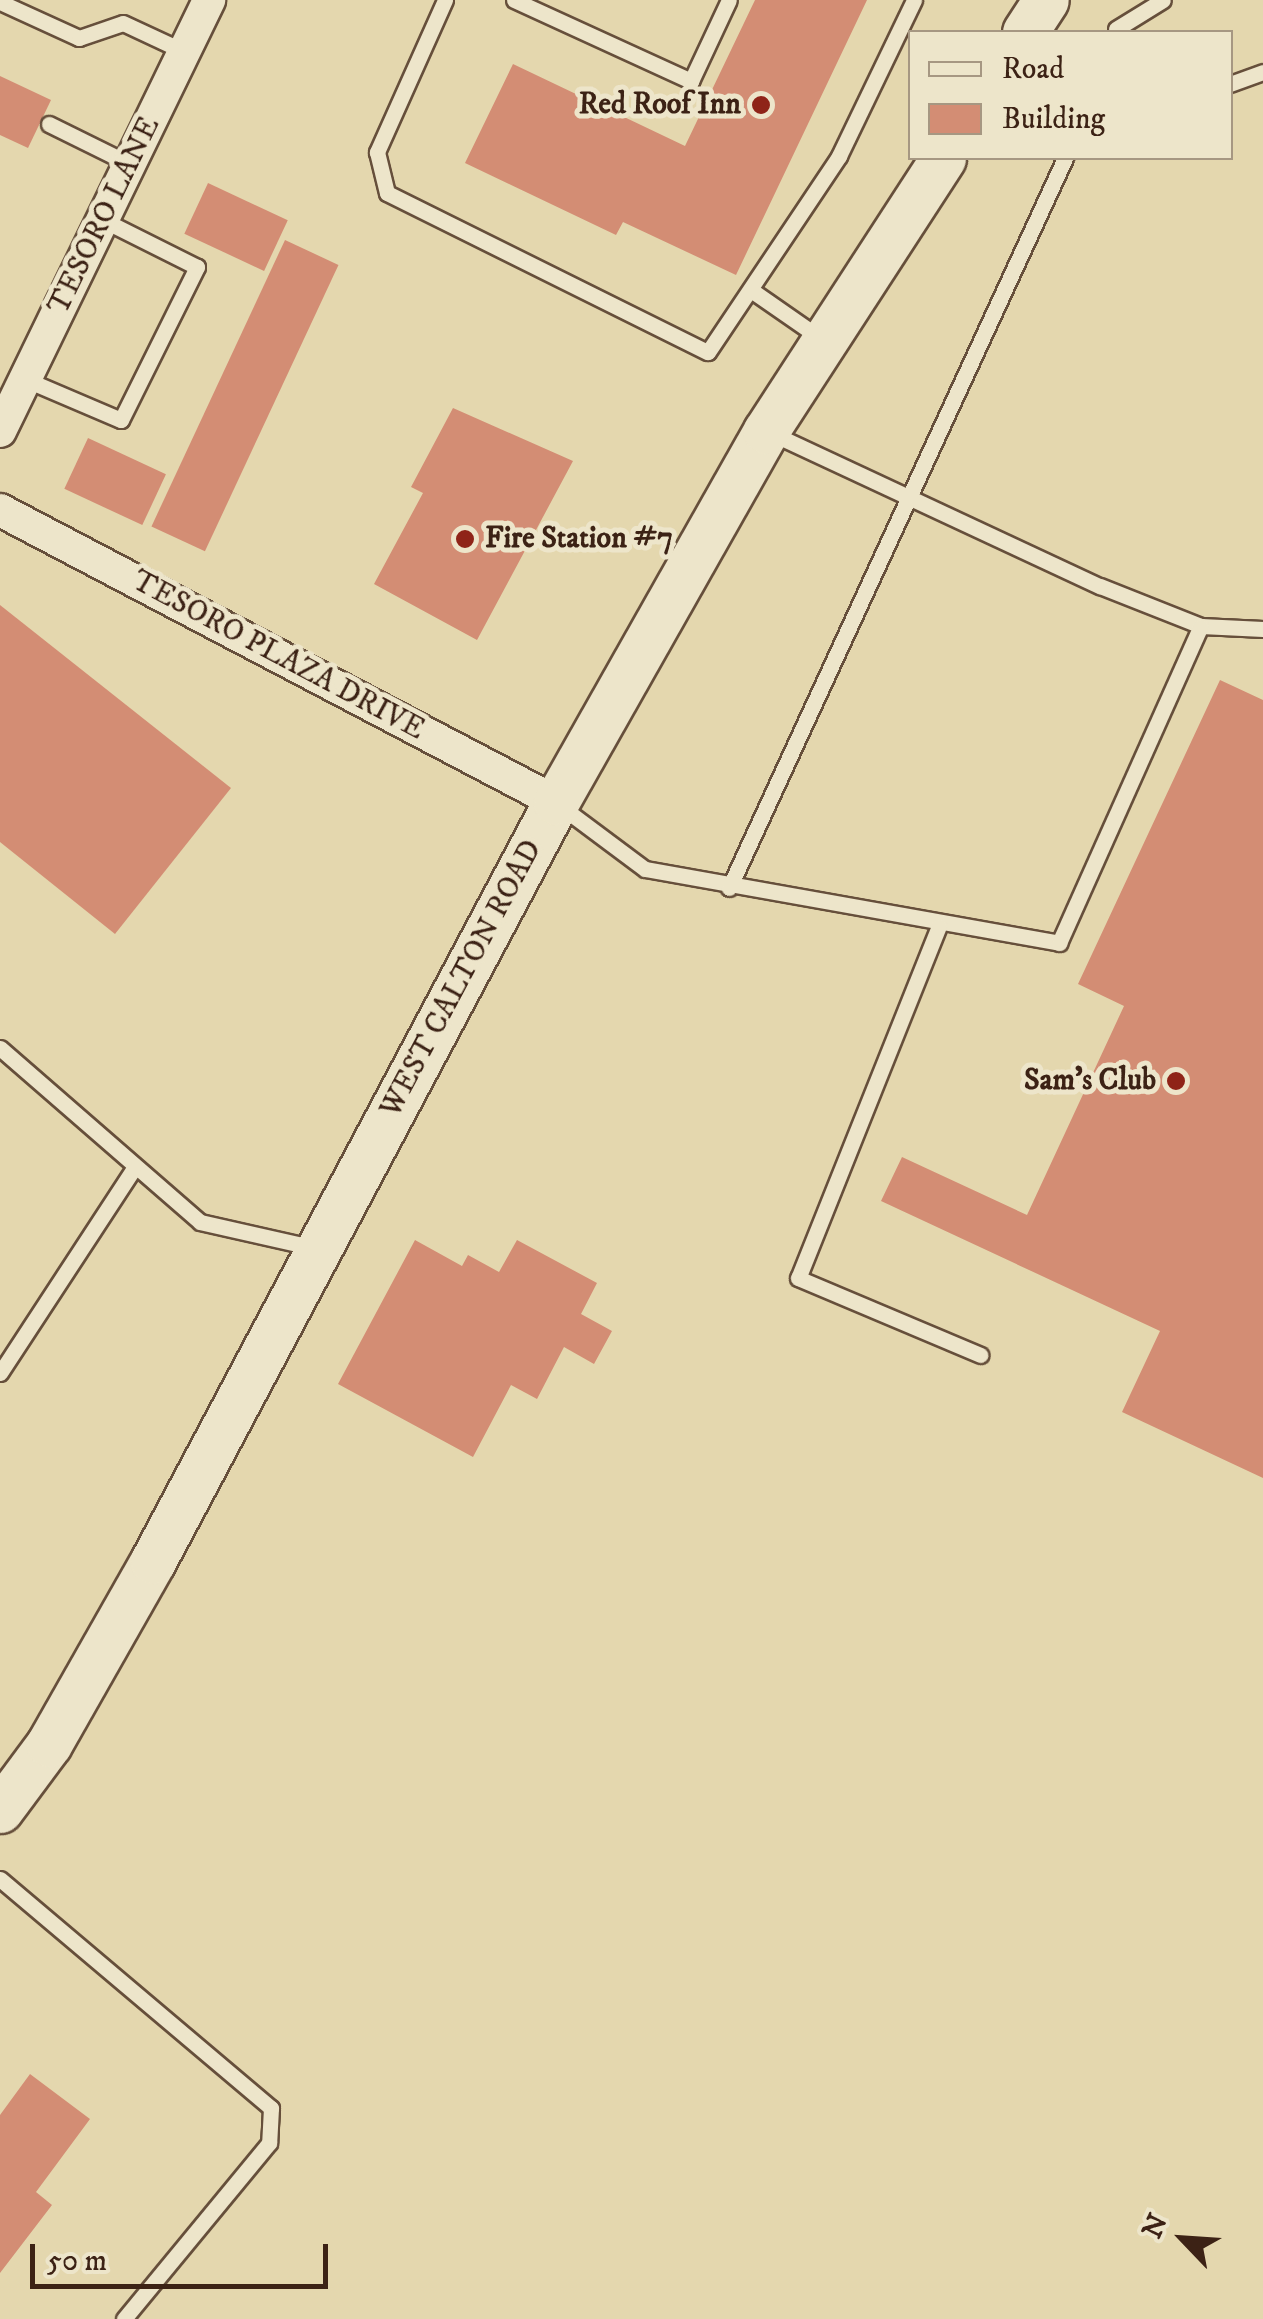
<!DOCTYPE html>
<html>
<head>
<meta charset="utf-8">
<style>
  body { margin:0 }
  #map { position:relative; width:1263px; height:2319px; overflow:hidden; background:#e4d7ae; font-family:"IM FELL DW Pica",serif }
  div>[style] { position:absolute }
  [style*='--x'] { left:calc(var(--x)*1px); top:calc(var(--y)*1px); width:calc(var(--w)*1px); rotate:calc(var(--a)*1deg) }
  .building>* { inset:0; background:#d38d74; transform-origin:0 0 }
  .roads { filter:drop-shadow(2px 0 #664f3b) drop-shadow(-2px 0 #664f3b) drop-shadow(0 2px #664f3b) drop-shadow(0 -2px #664f3b) }
  .service>* { height:15px; margin:-7.5px; padding:0 7.5px; transform-origin:7.5px; border-radius:7.5px; background:#ede5ca }
  .minor>* { height:32px; margin:-16px; padding:0 16px; transform-origin:16px; border-radius:16px; background:#ede5ca }
  .secondary>* { height:45px; margin:-22.5px; padding:0 22.5px; transform-origin:22.5px; border-radius:22.5px; background:#ede5ca }
  .dots>* { width:28px; height:28px; translate:-50% -50%; box-sizing:border-box; border:5px solid #ede5ca; border-radius:50% }
  span { translate:-50% -50%; white-space:nowrap; text-align:center; line-height:1.15; -webkit-text-stroke:10px #ede5ca; paint-order:stroke }
  .poi-label { font-size:30px; color:#3c2215; font-weight:700 }
  .right { translate:-100% -50%; text-align:right }
  .left { translate:0 -50%; text-align:left }
  .street-label { font-size:30px; color:#3c2215 }
  .legend { position:absolute; left:908px; top:30px; width:325px; height:130px; box-sizing:border-box; background:#ede5ca; border:2px solid #a69782; margin:0; padding:12px 18px; list-style:none; font-size:30px; color:#3c2215 }
  .legend li { display:flex; align-items:center; gap:20px; height:50px }
  .legend b { width:50px; border:2px solid #a69782 }
  .north { position:absolute; left:1133px; top:2189px; width:100px; height:100px; -webkit-text-stroke:8px #ede5ca; paint-order:stroke; rotate:295deg; font-size:28px; font-weight:700; line-height:40px; text-align:center; color:#3c2215 }
  .north::after { content:''; display:block; margin:auto; width:35px; height:45px; background:#3c2215; clip-path:polygon(50% 0,100% 100%,50% 72%,0 100%) }
  .scale { position:absolute; left:30px; top:2244px; width:298px; height:45px; box-sizing:border-box; border:5px solid #3c2215; border-top:0; padding-left:12px; font-size:30px; line-height:35px; white-space:nowrap; color:#3c2215; -webkit-text-stroke:8px #ede5ca; paint-order:stroke }
</style>
</head>
<body>
<div id="map">
  <div class="building">
    <i style="clip-path:polygon(755px 0,867px 0,736px 275px,623px 222px,616px 235px,465px 163px,513px 64px,685px 146px)"></i>
    <i style="clip-path:polygon(0 76px,51px 100px,28px 148px,0 135px)"></i>
    <i style="left:208px;top:183px;width:88px;height:56px;rotate:25deg"></i>
    <i style="left:285px;top:240px;width:59px;height:316px;rotate:25deg"></i>
    <i style="clip-path:polygon(453px 408px,573px 461px,477px 640px,374px 584px,423px 493px,411px 487px)"></i>
    <i style="left:88px;top:438px;width:86px;height:56px;rotate:25deg"></i>
    <i style="clip-path:polygon(0 605px,231px 788px,115px 934px,0 842px)"></i>
    <i style="clip-path:polygon(1220px 680px,1263px 700px,1263px 1478px,1122px 1412px,1160px 1331px,881px 1201px,902px 1157px,1027px 1215px,1124px 1006px,1078px 984px)"></i>
    <i style="clip-path:polygon(415px 1240px,462px 1266px,468px 1255px,499px 1272px,517px 1240px,597px 1283px,581px 1314px,612px 1331px,594px 1364px,564px 1347px,537px 1399px,511px 1385px,473px 1457px,338px 1384px)"></i>
    <i style="clip-path:polygon(30px 2074px,90px 2119px,36px 2192px,52px 2205px,0 2273px,0 2115px)"></i>
  </div>
  <div class="roads">
    <div class="service">
      <i style="--x:445;--y:0;--w:167;--a:114.1"></i>
      <i style="--x:377;--y:152;--w:42;--a:76.3"></i>
      <i style="--x:387;--y:193;--w:358;--a:26.4"></i>
      <i style="--x:708;--y:352;--w:236;--a:-56.2"></i>
      <i style="--x:839;--y:156;--w:173;--a:-64.3"></i>
      <i style="--x:514;--y:0;--w:195;--a:24.6"></i>
      <i style="--x:691;--y:81;--w:89;--a:-64.9"></i>
      <i style="--x:0;--y:2;--w:87;--a:24.5"></i>
      <i style="--x:79;--y:38;--w:46;--a:-18.8"></i>
      <i style="--x:123;--y:23;--w:66;--a:25"></i>
      <i style="--x:1116;--y:29;--w:55;--a:-31.7"></i>
      <i style="--x:1230;--y:84;--w:35;--a:-20"></i>
      <i style="--x:49;--y:124;--w:90;--a:26.3"></i>
      <i style="--x:751;--y:290;--w:84;--a:34.8"></i>
      <i style="--x:27;--y:380;--w:102;--a:23.1"></i>
      <i style="--x:121;--y:420;--w:171;--a:-63.6"></i>
      <i style="--x:197;--y:267;--w:105;--a:-153.4"></i>
      <i style="--x:769;--y:432;--w:365;--a:25"></i>
      <i style="--x:1100;--y:586;--w:109;--a:21.6"></i>
      <i style="--x:1201;--y:626;--w:62;--a:2.8"></i>
      <i style="--x:559;--y:805;--w:107;--a:36.7"></i>
      <i style="--x:645;--y:869;--w:421;--a:10.1"></i>
      <i style="--x:1059;--y:943;--w:347;--a:-65.9"></i>
      <i style="--x:729;--y:888;--w:804;--a:-65.28"></i>
      <i style="--x:939;--y:926;--w:379;--a:111.8"></i>
      <i style="--x:798;--y:1278;--w:198;--a:22.9"></i>
      <i style="--x:0;--y:1048;--w:265;--a:41"></i>
      <i style="--x:200;--y:1222;--w:118;--a:12.7"></i>
      <i style="--x:0;--y:1373;--w:243;--a:-56.8"></i>
      <i style="--x:0;--y:1879;--w:355;--a:40.2"></i>
      <i style="--x:271;--y:2108;--w:35;--a:93"></i>
      <i style="--x:269;--y:2143;--w:228;--a:129.5"></i>
    </div>
    <div class="minor">
      <i style="--x:0;--y:431;--w:479;--a:-64.1"></i>
      <i style="--x:0;--y:510;--w:628;--a:27.71"></i>
    </div>
    <div class="secondary">
      <i style="--x:1025;--y:32;--w:38;--a:-57"></i>
      <i style="--x:0;--y:1810;--w:82;--a:-53.4"></i>
      <i style="--x:49;--y:1744;--w:210;--a:-60.4"></i>
      <i style="--x:153;--y:1561;--w:859;--a:-62.03"></i>
      <i style="--x:556;--y:802;--w:426;--a:-60.5"></i>
      <i style="--x:766;--y:431;--w:325;--a:-57"></i>
    </div>
  </div>
  <div class="dots">
    <i style="left:761px;top:105px;background:#8f2418"></i>
    <i style="left:465px;top:539px;background:#8f2418"></i>
    <i style="left:1176px;top:1081px;background:#8f2418"></i>
  </div>
  <div class="poi-label">
    <span class="right" style="left:741px;top:105px">Red Roof Inn</span>
    <span class="left" style="left:485px;top:539px">Fire Station #7</span>
    <span class="right" style="left:1156px;top:1081px">Sam's Club</span>
  </div>
  <div class="street-label">
    <span style="left:105px;top:216px;rotate:-64deg">TESORO LANE</span>
    <span style="left:278px;top:656px;rotate:28deg">TESORO PLAZA DRIVE</span>
    <span style="left:462px;top:979px;rotate:-62deg">WEST CALTON ROAD</span>
  </div>
  <ul class="legend">
  <li><b style="height:12px;background:#ede5ca"></b>Road</li>
  <li><b style="height:28px;background:#d38d74"></b>Building</li>
  </ul>
  <div class="north">N</div>
  <div class="scale">50 m</div>
</div>
</body>
</html>
